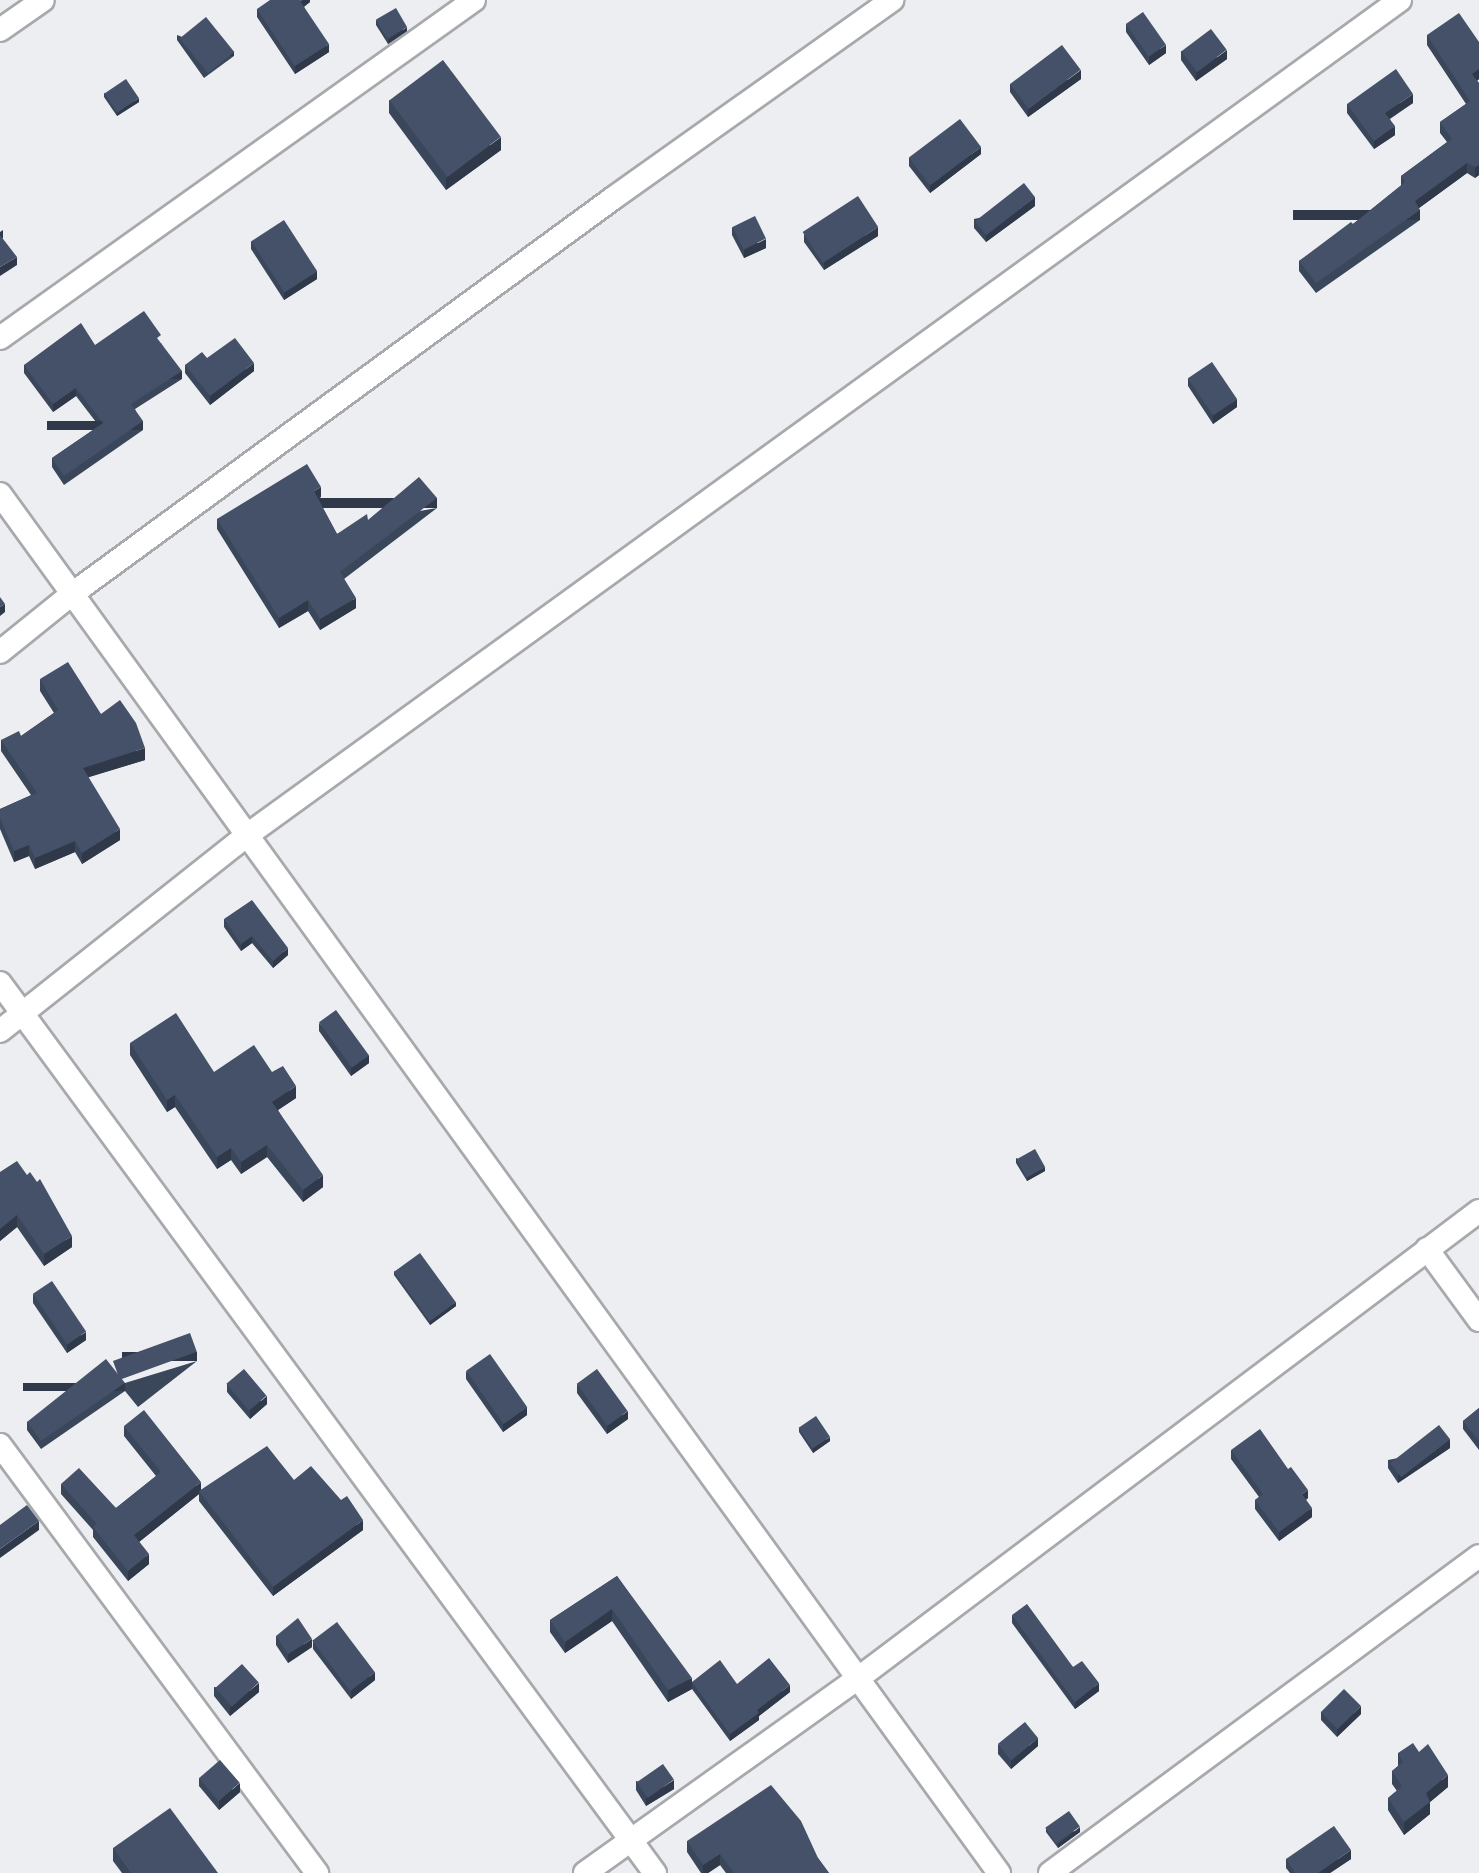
<!DOCTYPE html>
<html>
<head>
<meta charset="utf-8">
<style>
  body { margin:0 }
  #map { position:relative; width:1479px; height:1873px; overflow:hidden; background:#eceef1; font-family:Helvetica,sans-serif }
  div>[style] { position:absolute }
  [style*='--x'] { left:calc(var(--x)*1px); top:calc(var(--y)*1px); width:calc(var(--w)*1px); rotate:calc(var(--a)*1deg) }
  .roads { filter:drop-shadow(2px 0 #a7a9ac) drop-shadow(-2px 0 #a7a9ac) drop-shadow(0 2px #a7a9ac) drop-shadow(0 -2px #a7a9ac) }
  .minor>* { height:22px; margin:-11px; padding:0 11px; transform-origin:11px; border-radius:11px; background:#fff }
  .wall>* { inset:0; background:#3a465a }
  .shaded-wall>* { inset:0; background:#30394a; transform-origin:0 0 }
  .building>* { inset:0; background:#445169; transform-origin:0 0 }
  span { translate:-50% -50%; white-space:nowrap; text-align:center; line-height:1.15; -webkit-text-stroke:6px #fff; paint-order:stroke }
</style>
</head>
<body>
<div id="map">
  <div class="roads">
    <div class="minor">
      <i style="--x:0;--y:30;--w:52;--a:-34.9"></i>
      <i style="--x:0;--y:338;--w:582;--a:-35.49"></i>
      <i style="--x:0;--y:494;--w:1703;--a:54.08"></i>
      <i style="--x:0;--y:652;--w:92;--a:-38.9"></i>
      <i style="--x:72;--y:594;--w:669;--a:-36.18"></i>
      <i style="--x:612;--y:199;--w:344;--a:-35.4"></i>
      <i style="--x:0;--y:983;--w:1105;--a:53.65"></i>
      <i style="--x:0;--y:1031;--w:314;--a:-38.4"></i>
      <i style="--x:246;--y:836;--w:1425;--a:-35.92"></i>
      <i style="--x:1427;--y:1249;--w:88;--a:53.8"></i>
      <i style="--x:0;--y:1445;--w:533;--a:53.47"></i>
      <i style="--x:585;--y:1873;--w:333;--a:-35.5"></i>
      <i style="--x:856;--y:1680;--w:780;--a:-36.97"></i>
      <i style="--x:1050;--y:1873;--w:533;--a:-36.46"></i>
    </div>
  </div>
  <div class="wall">
    <i style="clip-path:polygon(310px 0,310px 2px,304px 7px,329px 52px,295px 74px,257px 17px,257px 9px)"></i>
    <i style="clip-path:polygon(376px 20px,407px 31px,388px 44px,376px 25px)"></i>
    <i style="clip-path:polygon(1126px 24px,1166px 53px,1149px 65px,1126px 32px)"></i>
    <i style="clip-path:polygon(177px 35px,234px 56px,204px 78px,177px 40px)"></i>
    <i style="clip-path:polygon(1427px 35px,1479px 42px,1479px 79px,1477px 81px,1479px 83px,1479px 175px,1475px 178px,1467px 173px,1419px 208px,1420px 220px,1316px 293px,1299px 271px,1299px 261px,1353px 224px,1401px 186px,1401px 176px,1447px 142px,1440px 133px,1440px 122px,1466px 104px,1427px 45px)"></i>
    <i style="clip-path:polygon(1181px 51px,1227px 59px,1196px 81px,1181px 60px)"></i>
    <i style="clip-path:polygon(1081px 79px,1028px 117px,1010px 92px,1010px 84px)"></i>
    <i style="clip-path:polygon(104px 93px,139px 102px,117px 116px,104px 97px)"></i>
    <i style="clip-path:polygon(389px 100px,501px 150px,446px 190px,389px 113px)"></i>
    <i style="clip-path:polygon(1413px 103px,1390px 119px,1395px 135px,1374px 149px,1347px 113px,1347px 104px)"></i>
    <i style="clip-path:polygon(981px 154px,930px 193px,909px 166px,909px 158px)"></i>
    <i style="clip-path:polygon(1035px 206px,986px 242px,974px 228px,974px 219px)"></i>
    <i style="clip-path:polygon(732px 227px,766px 248px,744px 258px,732px 235px)"></i>
    <i style="clip-path:polygon(804px 234px,878px 236px,824px 270px,804px 242px)"></i>
    <i style="clip-path:polygon(251px 241px,317px 279px,284px 300px,251px 249px)"></i>
    <i style="clip-path:polygon(161px 343px,182px 379px,135px 409px,143px 430px,64px 485px,52px 467px,52px 458px,99px 426px,76px 396px,53px 412px,24px 373px,24px 365px,95px 345px)"></i>
    <i style="clip-path:polygon(207px 358px,254px 371px,210px 405px,185px 373px,185px 365px)"></i>
    <i style="clip-path:polygon(1188px 378px,1237px 407px,1213px 424px,1188px 386px)"></i>
    <i style="clip-path:polygon(321px 497px,318px 499px,337px 534px,368px 520px,437px 508px,344px 579px,356px 608px,320px 630px,308px 611px,279px 628px,217px 529px,217px 519px)"></i>
    <i style="clip-path:polygon(40px 679px,101px 714px,145px 760px,88px 777px,120px 840px,82px 864px,75px 852px,35px 869px,29px 856px,14px 862px,0 829px,0 809px,31px 795px,1px 751px,1px 740px,21px 736px,54px 713px,40px 691px)"></i>
    <i style="clip-path:polygon(224px 919px,288px 955px,273px 968px,252px 943px,241px 951px,224px 927px)"></i>
    <i style="clip-path:polygon(319px 1023px,369px 1063px,351px 1076px,319px 1031px)"></i>
    <i style="clip-path:polygon(130px 1043px,214px 1072px,272px 1072px,296px 1098px,278px 1110px,323px 1187px,303px 1202px,267px 1157px,241px 1174px,231px 1160px,217px 1169px,175px 1107px,167px 1112px,130px 1055px)"></i>
    <i style="clip-path:polygon(1016px 1158px,1045px 1171px,1027px 1181px,1016px 1163px)"></i>
    <i style="clip-path:polygon(0 1172px,72px 1247px,44px 1266px,17px 1227px,0 1241px)"></i>
    <i style="clip-path:polygon(394px 1271px,456px 1306px,430px 1325px,394px 1275px)"></i>
    <i style="clip-path:polygon(33px 1294px,86px 1340px,67px 1353px,33px 1303px)"></i>
    <i style="clip-path:polygon(197px 1361px,138px 1407px,125px 1391px,41px 1449px,27px 1430px,27px 1422px,125px 1383px)"></i>
    <i style="clip-path:polygon(466px 1371px,527px 1415px,503px 1432px,466px 1379px)"></i>
    <i style="clip-path:polygon(227px 1384px,267px 1404px,250px 1419px,227px 1392px)"></i>
    <i style="clip-path:polygon(577px 1384px,628px 1419px,607px 1434px,577px 1393px)"></i>
    <i style="clip-path:polygon(1479px 1408px,1479px 1450px,1463px 1429px,1463px 1421px)"></i>
    <i style="clip-path:polygon(124px 1426px,201px 1490px,294px 1480px,363px 1530px,273px 1596px,199px 1501px,199px 1494px,139px 1542px,149px 1564px,128px 1581px,93px 1537px,93px 1530px,61px 1494px,61px 1484px,116px 1508px,156px 1476px,124px 1436px)"></i>
    <i style="clip-path:polygon(799px 1428px,830px 1441px,813px 1453px,799px 1432px)"></i>
    <i style="clip-path:polygon(1450px 1448px,1398px 1483px,1388px 1468px,1388px 1460px)"></i>
    <i style="clip-path:polygon(1231px 1450px,1308px 1498px,1306px 1500px,1312px 1517px,1279px 1541px,1255px 1509px,1255px 1500px,1259px 1497px,1231px 1459px)"></i>
    <i style="clip-path:polygon(617px 1576px,692px 1682px,737px 1684px,790px 1692px,759px 1716px,759px 1720px,730px 1741px,692px 1689px,668px 1702px,612px 1621px,565px 1653px,550px 1632px,550px 1620px)"></i>
    <i style="clip-path:polygon(1012px 1615px,1073px 1667px,1099px 1691px,1075px 1709px,1012px 1623px)"></i>
    <i style="clip-path:polygon(276px 1636px,312px 1647px,288px 1663px,276px 1645px)"></i>
    <i style="clip-path:polygon(313px 1641px,375px 1680px,351px 1699px,313px 1649px)"></i>
    <i style="clip-path:polygon(214px 1687px,259px 1692px,230px 1716px,214px 1696px)"></i>
    <i style="clip-path:polygon(1321px 1712px,1361px 1714px,1337px 1737px,1321px 1720px)"></i>
    <i style="clip-path:polygon(998px 1745px,1038px 1746px,1011px 1769px,998px 1754px)"></i>
    <i style="clip-path:polygon(1419px 1752px,1448px 1787px,1430px 1802px,1430px 1814px,1404px 1835px,1388px 1810px,1388px 1798px,1397px 1791px,1392px 1784px,1392px 1771px,1398px 1766px,1398px 1753px)"></i>
    <i style="clip-path:polygon(199px 1778px,240px 1792px,219px 1810px,199px 1786px)"></i>
    <i style="clip-path:polygon(636px 1781px,674px 1789px,646px 1806px,636px 1790px)"></i>
    <i style="clip-path:polygon(1046px 1828px,1080px 1832px,1058px 1848px,1046px 1832px)"></i>
    <i style="clip-path:polygon(687px 1841px,818px 1858px,829px 1873px,726px 1873px,720px 1865px,708px 1873px,701px 1873px,687px 1852px)"></i>
    <i style="clip-path:polygon(113px 1848px,218px 1873px,122px 1873px,113px 1861px)"></i>
    <i style="clip-path:polygon(1286px 1859px,1351px 1859px,1330px 1873px,1290px 1873px,1286px 1868px)"></i>
  </div>
  <div class="shaded-wall">
    <i style="clip-path:polygon(302px 0,310px 0,310px 2px,300px 9px,300px 1px)"></i>
    <i style="clip-path:polygon(407px 27px,407px 31px,388px 44px,388px 40px)"></i>
    <i style="clip-path:polygon(329px 44px,329px 52px,295px 74px,295px 66px)"></i>
    <i style="clip-path:polygon(1166px 45px,1166px 53px,1149px 65px,1149px 56px)"></i>
    <i style="clip-path:polygon(1227px 50px,1227px 59px,1196px 81px,1196px 73px)"></i>
    <i style="left:234px;top:52px;width:4px;height:37px;rotate:90deg"></i>
    <i style="clip-path:polygon(1479px 69px,1479px 79px,1472px 84px,1472px 74px)"></i>
    <i style="clip-path:polygon(1081px 70px,1081px 79px,1028px 117px,1028px 109px)"></i>
    <i style="clip-path:polygon(1413px 94px,1413px 103px,1385px 121px,1385px 113px)"></i>
    <i style="clip-path:polygon(139px 98px,139px 102px,117px 116px,117px 112px)"></i>
    <i style="clip-path:polygon(1395px 126px,1395px 135px,1374px 149px,1374px 141px)"></i>
    <i style="clip-path:polygon(501px 137px,501px 150px,446px 190px,446px 178px)"></i>
    <i style="clip-path:polygon(981px 147px,981px 154px,930px 193px,930px 185px)"></i>
    <i style="clip-path:polygon(1467px 163px,1467px 173px,1415px 211px,1415px 201px)"></i>
    <i style="clip-path:polygon(1479px 165px,1479px 175px,1475px 178px,1475px 167px)"></i>
    <i style="clip-path:polygon(1035px 197px,1035px 206px,986px 242px,986px 234px)"></i>
    <i style="left:1420px;top:210px;width:10px;height:127px;rotate:90deg"></i>
    <i style="clip-path:polygon(878px 227px,878px 236px,824px 270px,824px 262px)"></i>
    <i style="clip-path:polygon(3px 230px,3px 238px,0 240px,0 232px)"></i>
    <i style="clip-path:polygon(766px 239px,766px 248px,744px 258px,744px 250px)"></i>
    <i style="clip-path:polygon(17px 257px,17px 265px,0 276px,0 267px)"></i>
    <i style="clip-path:polygon(317px 271px,317px 279px,284px 300px,284px 292px)"></i>
    <i style="clip-path:polygon(254px 363px,254px 371px,210px 405px,210px 396px)"></i>
    <i style="left:182px;top:371px;width:8px;height:61px;rotate:90deg"></i>
    <i style="clip-path:polygon(76px 388px,76px 396px,53px 412px,53px 404px)"></i>
    <i style="clip-path:polygon(1237px 399px,1237px 407px,1213px 424px,1213px 415px)"></i>
    <i style="left:143px;top:421px;width:9px;height:96px;rotate:90deg"></i>
    <i style="clip-path:polygon(321px 487px,321px 497px,314px 501px,314px 491px)"></i>
    <i style="left:437px;top:498px;width:10px;height:122px;rotate:90deg"></i>
    <i style="clip-path:polygon(356px 598px,356px 608px,320px 630px,320px 619px)"></i>
    <i style="clip-path:polygon(308px 600px,308px 611px,279px 628px,279px 618px)"></i>
    <i style="clip-path:polygon(5px 604px,5px 612px,0 616px,0 607px)"></i>
    <i style="clip-path:polygon(145px 748px,145px 760px,83px 779px,83px 768px)"></i>
    <i style="clip-path:polygon(120px 829px,120px 840px,82px 864px,82px 853px)"></i>
    <i style="clip-path:polygon(75px 841px,75px 852px,35px 869px,35px 858px)"></i>
    <i style="clip-path:polygon(29px 845px,29px 856px,14px 862px,14px 851px)"></i>
    <i style="clip-path:polygon(252px 936px,252px 943px,241px 951px,241px 944px)"></i>
    <i style="clip-path:polygon(288px 948px,288px 955px,273px 968px,273px 961px)"></i>
    <i style="clip-path:polygon(369px 1055px,369px 1063px,351px 1076px,351px 1067px)"></i>
    <i style="clip-path:polygon(296px 1086px,296px 1098px,272px 1114px,272px 1102px)"></i>
    <i style="clip-path:polygon(175px 1095px,175px 1107px,167px 1112px,167px 1100px)"></i>
    <i style="clip-path:polygon(267px 1145px,267px 1157px,241px 1174px,241px 1162px)"></i>
    <i style="clip-path:polygon(231px 1148px,231px 1160px,217px 1169px,217px 1157px)"></i>
    <i style="clip-path:polygon(1045px 1167px,1045px 1171px,1027px 1181px,1027px 1177px)"></i>
    <i style="clip-path:polygon(323px 1175px,323px 1187px,303px 1202px,303px 1190px)"></i>
    <i style="clip-path:polygon(17px 1215px,17px 1227px,0 1241px,0 1229px)"></i>
    <i style="clip-path:polygon(72px 1236px,72px 1247px,44px 1266px,44px 1254px)"></i>
    <i style="clip-path:polygon(456px 1302px,456px 1306px,430px 1325px,430px 1320px)"></i>
    <i style="clip-path:polygon(86px 1332px,86px 1340px,67px 1353px,67px 1344px)"></i>
    <i style="left:197px;top:1352px;width:9px;height:75px;rotate:90deg"></i>
    <i style="left:125px;top:1383px;width:8px;height:102px;rotate:90deg"></i>
    <i style="clip-path:polygon(267px 1396px,267px 1404px,250px 1419px,250px 1410px)"></i>
    <i style="clip-path:polygon(527px 1407px,527px 1415px,503px 1432px,503px 1424px)"></i>
    <i style="clip-path:polygon(628px 1411px,628px 1419px,607px 1434px,607px 1426px)"></i>
    <i style="clip-path:polygon(830px 1437px,830px 1441px,813px 1453px,813px 1448px)"></i>
    <i style="clip-path:polygon(1450px 1439px,1450px 1448px,1398px 1483px,1398px 1475px)"></i>
    <i style="clip-path:polygon(201px 1482px,201px 1493px,199px 1491px,199px 1494px,134px 1546px,134px 1535px)"></i>
    <i style="clip-path:polygon(1308px 1490px,1308px 1498px,1302px 1502px,1302px 1494px)"></i>
    <i style="clip-path:polygon(1312px 1508px,1312px 1517px,1279px 1541px,1279px 1532px)"></i>
    <i style="clip-path:polygon(363px 1520px,363px 1530px,273px 1596px,273px 1587px)"></i>
    <i style="clip-path:polygon(39px 1521px,39px 1530px,0 1558px,0 1549px)"></i>
    <i style="clip-path:polygon(149px 1554px,149px 1564px,128px 1581px,128px 1571px)"></i>
    <i style="clip-path:polygon(612px 1609px,612px 1621px,565px 1653px,565px 1642px)"></i>
    <i style="clip-path:polygon(312px 1639px,312px 1647px,288px 1663px,288px 1654px)"></i>
    <i style="clip-path:polygon(375px 1672px,375px 1680px,351px 1699px,351px 1691px)"></i>
    <i style="clip-path:polygon(692px 1678px,692px 1689px,668px 1702px,668px 1690px)"></i>
    <i style="clip-path:polygon(259px 1683px,259px 1692px,230px 1716px,230px 1707px)"></i>
    <i style="clip-path:polygon(1099px 1683px,1099px 1691px,1075px 1709px,1075px 1702px)"></i>
    <i style="clip-path:polygon(790px 1685px,790px 1692px,759px 1716px,759px 1720px,730px 1741px,730px 1734px,757px 1710px)"></i>
    <i style="clip-path:polygon(1361px 1706px,1361px 1714px,1337px 1737px,1337px 1729px)"></i>
    <i style="clip-path:polygon(1038px 1738px,1038px 1746px,1011px 1769px,1011px 1761px)"></i>
    <i style="clip-path:polygon(1448px 1775px,1448px 1787px,1430px 1802px,1430px 1814px,1404px 1835px,1404px 1822px,1426px 1793px)"></i>
    <i style="clip-path:polygon(674px 1780px,674px 1789px,646px 1806px,646px 1798px)"></i>
    <i style="clip-path:polygon(240px 1783px,240px 1792px,219px 1810px,219px 1801px)"></i>
    <i style="clip-path:polygon(1080px 1827px,1080px 1832px,1058px 1848px,1058px 1844px)"></i>
    <i style="clip-path:polygon(1351px 1850px,1351px 1859px,1330px 1873px,1318px 1873px)"></i>
    <i style="clip-path:polygon(720px 1854px,720px 1865px,708px 1873px,703px 1873px,703px 1865px)"></i>
  </div>
  <div class="building">
    <i style="clip-path:polygon(270px 0,302px 0,300px 1px,329px 44px,295px 66px,257px 9px)"></i>
    <i style="left:396px;top:8px;width:22px;height:23px;rotate:60deg"></i>
    <i style="left:1143px;top:12px;width:40px;height:21px;rotate:55deg"></i>
    <i style="clip-path:polygon(1459px 13px,1479px 42px,1479px 69px,1472px 74px,1479px 83px,1479px 165px,1475px 167px,1467px 163px,1415px 201px,1420px 210px,1316px 283px,1299px 261px,1351px 222px,1353px 224px,1405px 182px,1401px 176px,1452px 139px,1440px 122px,1470px 101px,1427px 35px)"></i>
    <i style="left:206px;top:17px;width:45px;height:34px;rotate:51deg"></i>
    <i style="left:1211px;top:29px;width:26px;height:37px;rotate:53deg"></i>
    <i style="left:1062px;top:45px;width:31px;height:65px;rotate:53deg"></i>
    <i style="left:443px;top:60px;width:96px;height:67px;rotate:53deg"></i>
    <i style="clip-path:polygon(1396px 69px,1413px 94px,1385px 113px,1395px 126px,1374px 141px,1347px 104px)"></i>
    <i style="left:126px;top:79px;width:23px;height:26px;rotate:56deg"></i>
    <i style="left:960px;top:119px;width:35px;height:64px;rotate:53deg"></i>
    <i style="left:1024px;top:183px;width:18px;height:62px;rotate:52deg"></i>
    <i style="left:858px;top:196px;width:37px;height:66px;rotate:57deg"></i>
    <i style="left:755px;top:216px;width:25px;height:25px;rotate:64deg"></i>
    <i style="left:284px;top:220px;width:61px;height:39px;rotate:57deg"></i>
    <i style="clip-path:polygon(0 235px,17px 257px,0 267px)"></i>
    <i style="clip-path:polygon(144px 311px,161px 335px,157px 338px,182px 371px,131px 404px,143px 421px,64px 476px,52px 458px,103px 423px,76px 388px,53px 404px,24px 365px,81px 323px,95px 345px)"></i>
    <i style="clip-path:polygon(235px 338px,254px 363px,210px 396px,185px 365px,202px 352px,207px 358px)"></i>
    <i style="left:1212px;top:362px;width:45px;height:29px;rotate:56deg"></i>
    <i style="clip-path:polygon(307px 464px,321px 487px,314px 491px,337px 534px,367px 514px,368px 520px,419px 477px,437px 498px,340px 572px,356px 598px,320px 619px,308px 600px,279px 618px,217px 519px)"></i>
    <i style="clip-path:polygon(0 597px,5px 604px,0 607px)"></i>
    <i style="clip-path:polygon(68px 662px,101px 714px,120px 700px,136px 723px,145px 748px,83px 768px,120px 829px,82px 853px,75px 841px,35px 858px,29px 845px,14px 851px,0 818px,0 809px,37px 793px,1px 740px,19px 731px,21px 736px,58px 710px,40px 679px)"></i>
    <i style="clip-path:polygon(252px 900px,288px 948px,273px 961px,252px 936px,241px 944px,224px 919px)"></i>
    <i style="left:336px;top:1010px;width:56px;height:21px;rotate:54deg"></i>
    <i style="clip-path:polygon(176px 1013px,214px 1072px,254px 1045px,272px 1072px,283px 1066px,296px 1086px,272px 1102px,323px 1175px,303px 1190px,267px 1145px,241px 1162px,231px 1148px,217px 1157px,175px 1095px,167px 1100px,130px 1043px)"></i>
    <i style="left:1035px;top:1149px;width:21px;height:21px;rotate:61deg"></i>
    <i style="clip-path:polygon(17px 1161px,27px 1175px,30px 1172px,37px 1182px,40px 1179px,72px 1236px,44px 1254px,17px 1215px,0 1229px,0 1172px)"></i>
    <i style="left:420px;top:1253px;width:61px;height:32px;rotate:54deg"></i>
    <i style="left:52px;top:1281px;width:61px;height:23px;rotate:56deg"></i>
    <i style="left:190px;top:1333px;width:20px;height:82px;rotate:70deg"></i>
    <i style="left:490px;top:1354px;width:65px;height:29px;rotate:55deg"></i>
    <i style="clip-path:polygon(106px 1359px,125px 1383px,41px 1441px,27px 1422px)"></i>
    <i style="left:244px;top:1369px;width:35px;height:23px;rotate:50deg"></i>
    <i style="left:597px;top:1369px;width:52px;height:25px;rotate:54deg"></i>
    <i style="clip-path:polygon(1479px 1408px,1479px 1441px,1463px 1421px)"></i>
    <i style="clip-path:polygon(144px 1410px,201px 1482px,134px 1535px,149px 1554px,128px 1571px,93px 1527px,97px 1524px,61px 1484px,79px 1468px,116px 1508px,161px 1472px,124px 1426px)"></i>
    <i style="left:816px;top:1416px;width:25px;height:21px;rotate:56deg"></i>
    <i style="left:1439px;top:1425px;width:18px;height:62px;rotate:52deg"></i>
    <i style="clip-path:polygon(1260px 1429px,1288px 1469px,1291px 1467px,1308px 1490px,1302px 1494px,1312px 1508px,1279px 1532px,1255px 1500px,1263px 1494px,1231px 1450px)"></i>
    <i style="clip-path:polygon(267px 1446px,294px 1480px,311px 1466px,341px 1500px,347px 1496px,363px 1520px,273px 1587px,199px 1491px)"></i>
    <i style="clip-path:polygon(27px 1505px,39px 1521px,0 1549px,0 1525px)"></i>
    <i style="clip-path:polygon(617px 1576px,692px 1678px,668px 1690px,612px 1609px,565px 1642px,550px 1620px)"></i>
    <i style="clip-path:polygon(1027px 1604px,1073px 1667px,1082px 1661px,1099px 1683px,1075px 1702px,1012px 1615px)"></i>
    <i style="clip-path:polygon(298px 1618px,312px 1639px,288px 1654px,276px 1636px)"></i>
    <i style="left:337px;top:1622px;width:63px;height:31px;rotate:53deg"></i>
    <i style="clip-path:polygon(769px 1658px,790px 1685px,757px 1710px,759px 1713px,730px 1734px,692px 1682px,720px 1660px,737px 1684px)"></i>
    <i style="left:242px;top:1664px;width:25px;height:36px;rotate:48deg"></i>
    <i style="left:1344px;top:1689px;width:24px;height:33px;rotate:45deg"></i>
    <i style="left:1025px;top:1722px;width:21px;height:35px;rotate:51deg"></i>
    <i style="clip-path:polygon(1413px 1743px,1419px 1752px,1428px 1744px,1448px 1775px,1426px 1793px,1430px 1802px,1404px 1822px,1388px 1798px,1402px 1786px,1392px 1771px,1403px 1762px,1398px 1753px)"></i>
    <i style="left:220px;top:1760px;width:30px;height:28px;rotate:49deg"></i>
    <i style="left:663px;top:1764px;width:19px;height:32px;rotate:55deg"></i>
    <i style="clip-path:polygon(771px 1785px,801px 1821px,818px 1858px,829px 1873px,734px 1873px,720px 1854px,703px 1865px,687px 1841px)"></i>
    <i style="clip-path:polygon(170px 1808px,218px 1873px,131px 1873px,113px 1848px)"></i>
    <i style="left:1069px;top:1811px;width:19px;height:29px;rotate:55deg"></i>
    <i style="clip-path:polygon(1334px 1826px,1351px 1850px,1318px 1873px,1295px 1873px,1286px 1859px)"></i>
  </div>
</div>
</body>
</html>
